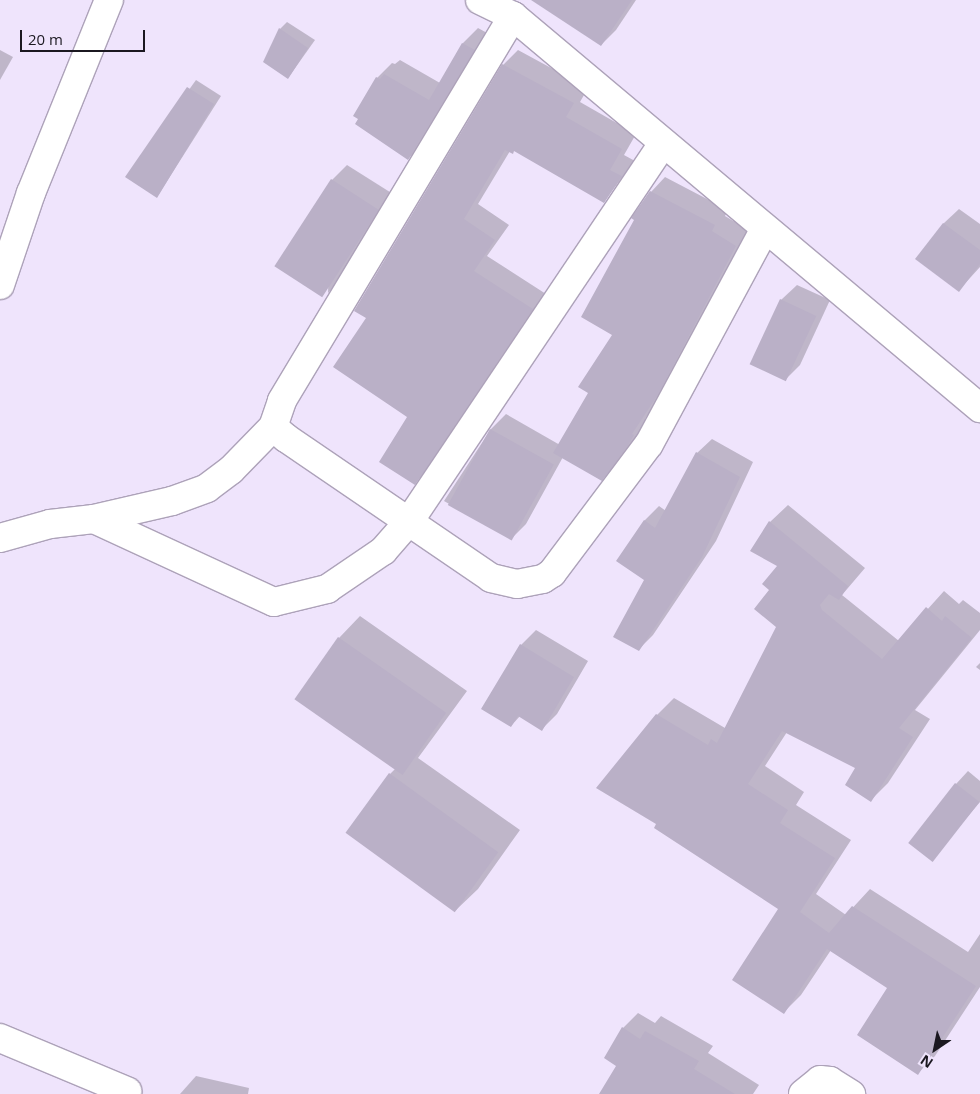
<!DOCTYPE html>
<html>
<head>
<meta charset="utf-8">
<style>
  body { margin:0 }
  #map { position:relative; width:980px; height:1094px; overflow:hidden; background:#efe4fc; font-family:"Open Sans",sans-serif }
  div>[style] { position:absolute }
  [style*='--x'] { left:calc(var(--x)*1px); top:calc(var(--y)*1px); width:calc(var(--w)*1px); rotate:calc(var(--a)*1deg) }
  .shadow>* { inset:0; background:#0003 }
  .building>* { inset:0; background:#bab0c7; transform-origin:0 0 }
  .roads { filter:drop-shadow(1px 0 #ada2b9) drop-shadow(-1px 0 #ada2b9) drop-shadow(0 1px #ada2b9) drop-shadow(0 -1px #ada2b9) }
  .minor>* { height:28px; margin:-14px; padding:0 14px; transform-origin:14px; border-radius:14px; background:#fff }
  span { translate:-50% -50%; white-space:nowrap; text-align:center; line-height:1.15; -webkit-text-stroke:4.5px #efe4fc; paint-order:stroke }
  .north { position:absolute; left:910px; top:1024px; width:50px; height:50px; -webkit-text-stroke:4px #efe4fc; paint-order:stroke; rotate:214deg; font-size:14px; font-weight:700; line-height:20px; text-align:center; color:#1b1820 }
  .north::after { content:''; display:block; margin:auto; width:18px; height:22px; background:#1b1820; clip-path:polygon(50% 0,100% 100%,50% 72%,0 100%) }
  .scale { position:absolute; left:20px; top:30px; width:125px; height:22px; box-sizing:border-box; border:2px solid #1b1820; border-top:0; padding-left:6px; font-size:15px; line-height:18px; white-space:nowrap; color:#1b1820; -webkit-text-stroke:4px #efe4fc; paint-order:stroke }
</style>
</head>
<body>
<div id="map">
  <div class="shadow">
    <i style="clip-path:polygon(550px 0,636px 0,616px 30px,601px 45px)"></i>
    <i style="clip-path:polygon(287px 22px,315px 40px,288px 78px,280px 29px)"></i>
    <i style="clip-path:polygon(478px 28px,489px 34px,423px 144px,408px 159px,377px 78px,392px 63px,395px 64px,400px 60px,440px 83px,463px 43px)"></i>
    <i style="clip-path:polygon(0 50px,13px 57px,0 80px)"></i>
    <i style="clip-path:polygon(518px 50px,588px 88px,580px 102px,636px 134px,624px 155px,635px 161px,604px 201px,515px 150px,510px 151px,478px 204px,509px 225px,487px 256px,546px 294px,429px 468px,415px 483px,409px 416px,367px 318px,503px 65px)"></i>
    <i style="clip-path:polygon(196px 80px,221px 96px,157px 197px,126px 177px)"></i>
    <i style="clip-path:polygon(347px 165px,393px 194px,343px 278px,328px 293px,332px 180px)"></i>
    <i style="clip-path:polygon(665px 177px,728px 210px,725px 216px,750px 231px,673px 377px,645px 419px,647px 421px,641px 431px,616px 465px,601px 480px,563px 457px,526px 524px,511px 539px,444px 501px,491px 429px,506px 414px,560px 445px,589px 393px,614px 334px,636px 220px,651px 192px)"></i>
    <i style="clip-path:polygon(959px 209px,980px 224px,980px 267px,959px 290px,943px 224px)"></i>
    <i style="clip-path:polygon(797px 285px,830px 300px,800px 365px,785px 380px,781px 300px)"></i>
    <i style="clip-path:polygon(712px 439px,753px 462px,716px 541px,653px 635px,639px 649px,645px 579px,644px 521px,659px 506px,666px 511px,697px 453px)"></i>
    <i style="clip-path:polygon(788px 505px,865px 568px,842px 595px,899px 641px,944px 591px,959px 604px,963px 600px,980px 613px,980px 630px,915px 710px,930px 719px,888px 783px,871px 800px,857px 768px,787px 732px,765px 766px,804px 792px,796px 805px,851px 840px,816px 894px,846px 915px,870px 889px,968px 952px,980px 934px,980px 987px,935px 1056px,918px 1073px,889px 987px,831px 950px,801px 995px,784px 1012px,780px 908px,658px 824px,657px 715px,674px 698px,725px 728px,728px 725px,778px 627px,771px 590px,779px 565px,752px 550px,770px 522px)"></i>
    <i style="clip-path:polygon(360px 616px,467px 691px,418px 758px,520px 830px,478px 889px,456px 910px,390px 774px,395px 769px,339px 638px)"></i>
    <i style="clip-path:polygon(536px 630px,588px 661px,557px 714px,542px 729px,520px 716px,511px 726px,521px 645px)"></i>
    <i style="clip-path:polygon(980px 663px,980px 670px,976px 667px)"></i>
    <i style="clip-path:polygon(968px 771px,980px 781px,980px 802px,931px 860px,956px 784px)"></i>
    <i style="clip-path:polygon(638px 1013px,655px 1023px,661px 1016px,713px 1046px,708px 1053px,759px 1085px,753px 1094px,613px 1094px,623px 1028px)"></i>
    <i style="clip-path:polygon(196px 1076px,249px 1088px,248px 1094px,180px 1094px)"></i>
  </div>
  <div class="building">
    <i style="clip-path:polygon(531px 0,632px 0,601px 46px)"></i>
    <i style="clip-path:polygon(279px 28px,308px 48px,288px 79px,263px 62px)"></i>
    <i style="clip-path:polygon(462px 43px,475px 50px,408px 160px,355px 124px,358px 119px,353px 116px,376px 77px,380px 79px,384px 74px,429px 100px)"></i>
    <i style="clip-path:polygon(502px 64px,574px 103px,566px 117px,622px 149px,610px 170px,622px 176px,604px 203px,514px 151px,513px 154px,505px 150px,464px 219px,495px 240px,474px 271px,533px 309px,415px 485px,379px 462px,407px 417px,333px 367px,366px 318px,354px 311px)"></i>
    <i style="clip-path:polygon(187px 87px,214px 104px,157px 198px,125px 177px)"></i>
    <i style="left:331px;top:179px;width:57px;height:104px;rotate:33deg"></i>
    <i style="clip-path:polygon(650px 191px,715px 225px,712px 231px,736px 246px,659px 393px,632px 434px,634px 435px,627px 447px,602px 481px,553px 453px,588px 393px,578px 387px,612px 335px,581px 317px,634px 220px,631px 218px)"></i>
    <i style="clip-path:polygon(943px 223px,980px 250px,980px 264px,959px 292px,915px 259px)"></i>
    <i style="left:780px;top:299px;width:40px;height:72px;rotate:25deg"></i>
    <i style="left:490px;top:429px;width:73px;height:87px;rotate:29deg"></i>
    <i style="clip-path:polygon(696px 452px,740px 477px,702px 557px,639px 651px,613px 637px,644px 580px,616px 561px,644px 520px,655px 528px)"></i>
    <i style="clip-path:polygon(769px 521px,848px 586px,839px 600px,829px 594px,820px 605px,822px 610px,882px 659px,926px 607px,942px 621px,945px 616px,972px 638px,899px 728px,913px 737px,871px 802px,845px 785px,855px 768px,782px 731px,748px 784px,788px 810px,780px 823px,835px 858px,800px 912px,829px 933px,852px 906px,976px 986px,918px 1075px,857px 1035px,887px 988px,827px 949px,784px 1014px,732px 980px,778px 909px,654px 828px,656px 824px,596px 788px,656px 714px,708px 745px,711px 739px,717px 743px,776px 627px,754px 609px,769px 590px,762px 584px,777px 566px,750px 551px)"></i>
    <i style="left:338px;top:637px;width:132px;height:76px;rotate:35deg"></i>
    <i style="clip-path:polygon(520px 644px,574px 677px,542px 731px,518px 716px,511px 727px,481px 709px)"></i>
    <i style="left:389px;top:773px;width:135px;height:74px;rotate:36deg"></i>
    <i style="left:955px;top:783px;width:31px;height:76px;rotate:38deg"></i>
    <i style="clip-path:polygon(622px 1027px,640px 1039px,645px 1031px,699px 1061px,694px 1069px,735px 1094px,599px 1094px,616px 1066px,604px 1058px)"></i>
  </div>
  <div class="roads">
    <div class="minor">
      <i style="--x:480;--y:0;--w:37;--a:26"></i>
      <i style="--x:513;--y:16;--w:610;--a:40.01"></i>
      <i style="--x:513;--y:16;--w:449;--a:121"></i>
      <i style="--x:282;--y:401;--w:28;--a:109"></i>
      <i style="--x:273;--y:427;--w:17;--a:40"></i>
      <i style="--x:286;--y:438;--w:248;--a:34.3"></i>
      <i style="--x:491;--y:578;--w:27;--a:13"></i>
      <i style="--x:517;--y:584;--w:26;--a:-11"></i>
      <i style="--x:543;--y:579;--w:11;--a:-34"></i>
      <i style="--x:552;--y:573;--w:161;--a:-53.1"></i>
      <i style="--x:649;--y:444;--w:244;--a:-61.7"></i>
      <i style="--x:0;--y:285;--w:97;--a:-71.4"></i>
      <i style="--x:31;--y:193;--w:208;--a:-68"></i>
      <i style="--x:94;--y:519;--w:80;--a:-13"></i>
      <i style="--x:172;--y:501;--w:37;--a:-20"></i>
      <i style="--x:207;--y:488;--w:30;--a:-37"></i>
      <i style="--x:231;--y:470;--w:60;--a:-45.7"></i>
      <i style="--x:0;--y:538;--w:52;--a:-15.6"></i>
      <i style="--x:50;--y:524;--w:44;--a:-6.5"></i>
      <i style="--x:94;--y:519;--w:198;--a:24.8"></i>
      <i style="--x:274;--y:602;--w:55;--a:-13.8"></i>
      <i style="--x:327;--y:589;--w:68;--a:-34.2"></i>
      <i style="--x:383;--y:551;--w:41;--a:-48.9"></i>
      <i style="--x:410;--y:520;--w:454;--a:-56.1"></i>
      <i style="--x:0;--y:1038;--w:138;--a:22.7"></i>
      <i style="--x:803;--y:1094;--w:22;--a:-39"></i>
      <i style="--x:820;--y:1080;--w:10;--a:6"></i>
      <i style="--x:830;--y:1081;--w:25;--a:32"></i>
    </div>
  </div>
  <div class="north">N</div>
  <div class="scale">20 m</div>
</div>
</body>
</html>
